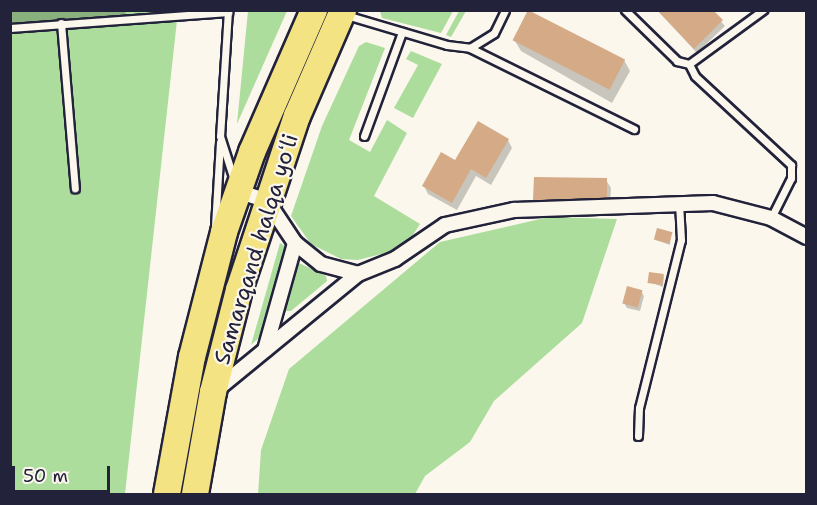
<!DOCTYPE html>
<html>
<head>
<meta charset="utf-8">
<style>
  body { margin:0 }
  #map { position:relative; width:817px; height:505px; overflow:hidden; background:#fbf7ec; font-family:"Shantell Sans",sans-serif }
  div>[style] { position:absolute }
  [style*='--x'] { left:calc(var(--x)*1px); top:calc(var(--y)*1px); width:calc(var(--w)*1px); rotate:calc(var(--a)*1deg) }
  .green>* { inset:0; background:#acdd9d }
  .shadow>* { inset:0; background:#0003 }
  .building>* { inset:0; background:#d5aa86; transform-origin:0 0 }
  .roads { filter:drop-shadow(2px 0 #22223b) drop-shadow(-2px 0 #22223b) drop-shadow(0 2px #22223b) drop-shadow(0 -2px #22223b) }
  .lane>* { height:7px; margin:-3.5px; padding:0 3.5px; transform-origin:3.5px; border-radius:3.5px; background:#fbf7ec }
  .street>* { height:14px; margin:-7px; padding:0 7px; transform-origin:7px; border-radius:7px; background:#fbf7ec }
  .highway>* { height:26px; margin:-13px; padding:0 13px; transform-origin:13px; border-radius:13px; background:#f4e382 }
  span { translate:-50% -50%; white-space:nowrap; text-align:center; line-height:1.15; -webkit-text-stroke:4.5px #fbf7ec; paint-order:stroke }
  .street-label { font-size:22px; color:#22223b }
  .frame { position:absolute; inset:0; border:12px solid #22223b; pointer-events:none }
  .scale { position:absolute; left:12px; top:466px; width:98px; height:27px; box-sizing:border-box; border:3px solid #22223b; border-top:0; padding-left:8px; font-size:18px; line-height:21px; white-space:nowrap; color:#22223b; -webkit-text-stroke:4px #fbf7ec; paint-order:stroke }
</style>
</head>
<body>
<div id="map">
  <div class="green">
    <i style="clip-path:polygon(10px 11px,178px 11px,125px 494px,11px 494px)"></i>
    <i style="clip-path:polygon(248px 11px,287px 11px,237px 124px)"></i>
    <i style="clip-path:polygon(380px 11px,380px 10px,453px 11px,441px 33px,382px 18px)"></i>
    <i style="clip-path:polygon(459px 11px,466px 11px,451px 37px,446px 35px)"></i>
    <i style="clip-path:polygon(366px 42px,385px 48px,349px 140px,370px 152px,387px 120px,407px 133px,374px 196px,420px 224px,409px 241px,393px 251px,358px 260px,341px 259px,311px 244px,291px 216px,322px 126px,359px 46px)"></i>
    <i style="clip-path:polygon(411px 51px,442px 64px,413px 118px,394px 108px,418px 65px,406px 59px)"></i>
    <i style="clip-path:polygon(549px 217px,617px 219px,582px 323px,494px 401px,470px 442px,425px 476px,415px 494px,258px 494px,261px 450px,289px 369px,440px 242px)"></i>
    <i style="clip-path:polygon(280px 243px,289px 249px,265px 332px,251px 345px)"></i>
    <i style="clip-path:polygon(299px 263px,326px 276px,327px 281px,291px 311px,284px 311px)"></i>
  </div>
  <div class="shadow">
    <i style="clip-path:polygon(10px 10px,126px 10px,125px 16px,10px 28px)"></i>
    <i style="clip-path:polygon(657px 10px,711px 10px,725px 26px,697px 53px)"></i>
    <i style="clip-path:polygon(515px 41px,624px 60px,630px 71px,612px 103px,521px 51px)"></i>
    <i style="clip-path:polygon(508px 140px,512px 148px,491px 185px,476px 176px,457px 210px,428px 194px,424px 186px,456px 162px)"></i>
    <i style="clip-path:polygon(606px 180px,611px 188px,610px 205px,539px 208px,535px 200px)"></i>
    <i style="clip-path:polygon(671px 233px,670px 245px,656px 240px)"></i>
    <i style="clip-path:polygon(664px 276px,663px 287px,649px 282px)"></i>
    <i style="clip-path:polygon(641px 291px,644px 296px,640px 311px,627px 308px,624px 303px)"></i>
  </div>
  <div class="building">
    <i style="left:528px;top:10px;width:109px;height:34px;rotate:27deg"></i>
    <i style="clip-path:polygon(657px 10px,713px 10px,723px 20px,694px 49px)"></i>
    <i style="clip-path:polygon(478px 121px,509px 139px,486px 178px,471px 169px,452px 203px,422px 186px,441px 152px,455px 160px)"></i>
    <i style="clip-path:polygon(534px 177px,607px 178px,607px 198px,533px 200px)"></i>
    <i style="left:657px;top:228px;width:16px;height:12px;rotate:15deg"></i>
    <i style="left:649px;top:272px;width:15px;height:11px;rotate:8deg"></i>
    <i style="left:627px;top:286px;width:16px;height:18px;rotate:15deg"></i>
  </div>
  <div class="roads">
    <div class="lane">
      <i style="--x:228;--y:10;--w:126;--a:93.6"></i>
      <i style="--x:220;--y:136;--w:46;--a:72.3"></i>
      <i style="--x:625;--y:10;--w:73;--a:44.4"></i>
      <i style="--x:677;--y:61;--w:12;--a:14"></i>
      <i style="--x:689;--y:64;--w:92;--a:-36.1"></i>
      <i style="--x:346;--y:15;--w:105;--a:16.5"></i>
      <i style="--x:447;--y:45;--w:23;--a:7"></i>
      <i style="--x:470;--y:48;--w:28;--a:-32"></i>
      <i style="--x:494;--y:33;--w:25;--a:-64"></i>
      <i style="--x:61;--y:23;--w:166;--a:85.2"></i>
      <i style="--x:10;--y:28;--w:219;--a:-4.2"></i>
      <i style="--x:470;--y:48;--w:183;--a:26.3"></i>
      <i style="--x:689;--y:64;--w:13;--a:63"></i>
      <i style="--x:695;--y:76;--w:131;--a:42.8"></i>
      <i style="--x:791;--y:165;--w:13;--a:90"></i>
      <i style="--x:791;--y:178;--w:45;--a:116.6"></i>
      <i style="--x:364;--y:136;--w:111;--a:-69.9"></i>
      <i style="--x:215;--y:226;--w:84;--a:-86.6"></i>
      <i style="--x:638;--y:436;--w:28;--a:-88"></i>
      <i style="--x:639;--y:408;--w:173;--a:-76"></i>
      <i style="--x:681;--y:240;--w:36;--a:-93"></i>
    </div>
    <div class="street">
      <i style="--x:237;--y:191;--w:32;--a:18"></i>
      <i style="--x:267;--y:201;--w:50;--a:56.3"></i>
      <i style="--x:295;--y:243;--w:33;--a:39"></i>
      <i style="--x:321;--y:264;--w:38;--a:15"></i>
      <i style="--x:265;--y:350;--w:111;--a:-74.3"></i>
      <i style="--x:215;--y:391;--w:185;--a:-39.3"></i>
      <i style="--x:358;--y:274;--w:40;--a:-22"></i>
      <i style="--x:395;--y:259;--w:60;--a:-34.2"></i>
      <i style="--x:445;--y:225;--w:71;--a:-12.3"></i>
      <i style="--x:514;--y:210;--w:199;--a:-2"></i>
      <i style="--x:713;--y:203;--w:60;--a:14.5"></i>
      <i style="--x:771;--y:218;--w:40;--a:28"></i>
    </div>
    <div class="highway">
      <i style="--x:167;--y:494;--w:139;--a:-79.7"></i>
      <i style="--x:192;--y:357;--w:129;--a:-75.6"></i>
      <i style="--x:224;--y:232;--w:85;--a:-70.7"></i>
      <i style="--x:252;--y:152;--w:155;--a:-66.4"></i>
      <i style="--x:195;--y:494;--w:104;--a:-80"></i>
      <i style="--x:213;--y:392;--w:105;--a:-75.7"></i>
      <i style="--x:239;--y:290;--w:183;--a:-71.6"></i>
      <i style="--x:297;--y:116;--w:116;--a:-66.5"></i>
    </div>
  </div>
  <div class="street-label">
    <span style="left:256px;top:249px;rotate:-73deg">Samarqand halqa yoʻli</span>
  </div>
  <div class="frame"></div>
  <div class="scale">50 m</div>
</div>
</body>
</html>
